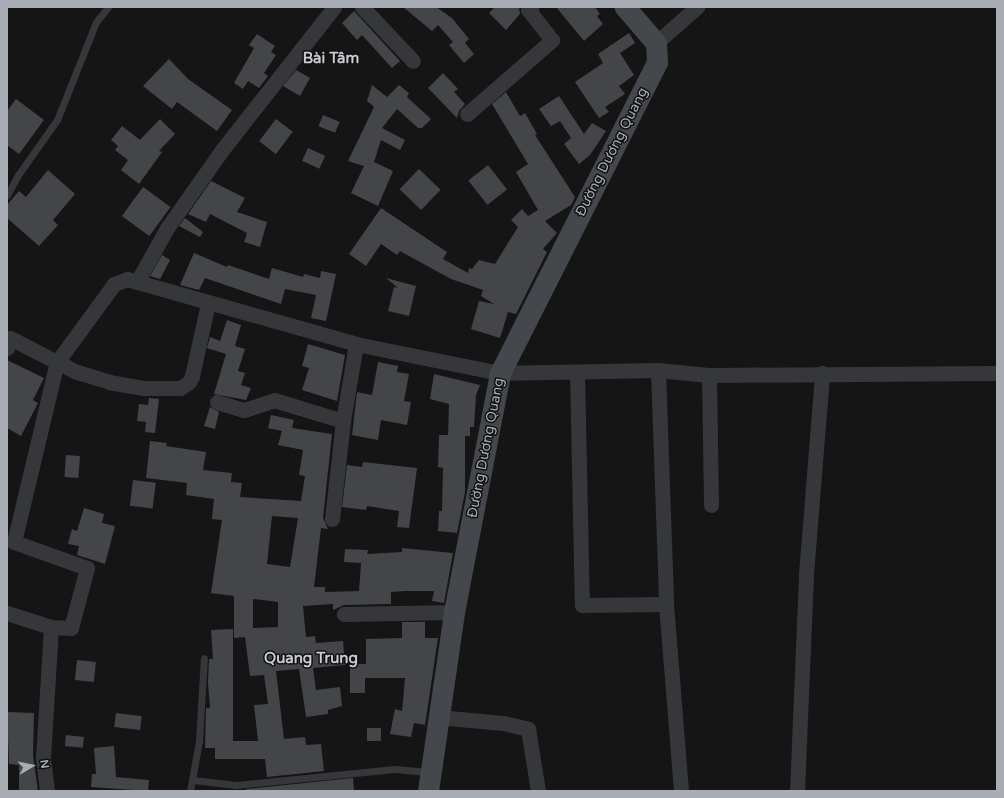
<!DOCTYPE html>
<html>
<head>
<meta charset="utf-8">
<style>
  body { margin:0 }
  #map { position:relative; width:1004px; height:798px; overflow:hidden; background:#151516; font-family:"Varela Round",sans-serif }
  div>[style] { position:absolute }
  [style*='--x'] { left:calc(var(--x)*1px); top:calc(var(--y)*1px); width:calc(var(--w)*1px); rotate:calc(var(--a)*1deg) }
  .building>* { inset:0; background:#444549; transform-origin:0 0 }
  .lane>* { height:7px; margin:-3.5px; padding:0 3.5px; transform-origin:3.5px; border-radius:3.5px; background:#36373b }
  .street>* { height:15px; margin:-7.5px; padding:0 7.5px; transform-origin:7.5px; border-radius:7.5px; background:#36373b }
  .secondary>* { height:21px; margin:-10.5px; padding:0 10.5px; transform-origin:10.5px; border-radius:10.5px; background:#44474b }
  span { translate:-50% -50%; white-space:nowrap; text-align:center; line-height:1.15; -webkit-text-stroke:3px #101011; paint-order:stroke }
  .street-label { font-size:14px; color:#a8adb5 }
  .neighbourhood-label { font-size:15px; color:#c9ccd1; font-weight:700 }
  .frame { position:absolute; inset:0; border:8px solid #a8adb5; pointer-events:none }
  .north { position:absolute; left:12px; top:746px; width:40px; height:40px; -webkit-text-stroke:3px #101011; paint-order:stroke; rotate:81deg; font-size:11px; font-weight:700; line-height:16px; text-align:center; color:#a8adb5 }
  .north::after { content:''; display:block; margin:auto; width:14px; height:18px; background:#a8adb5; clip-path:polygon(50% 0,100% 100%,50% 72%,0 100%) }
</style>
</head>
<body>
<div id="map">
  <div class="building">
    <i style="clip-path:polygon(403px 7px,436px 7px,452px 18px,469px 39px,465px 43px,474px 54px,464px 63px,449px 45px,453px 42px,438px 25px,432px 31px)"></i>
    <i style="clip-path:polygon(495px 7px,519px 7px,520px 14px,506px 30px,489px 13px)"></i>
    <i style="clip-path:polygon(556px 7px,595px 7px,600px 14px,597px 16px,603px 24px,584px 41px)"></i>
    <i style="clip-path:polygon(354px 11px,400px 61px,392px 68px,362px 35px,357px 40px,342px 23px)"></i>
    <i style="clip-path:polygon(629px 33px,635px 43px,620px 53px,634px 75px,619px 86px,625px 94px,605px 107px,609px 112px,599px 118px,575px 82px,603px 63px,598px 54px)"></i>
    <i style="clip-path:polygon(257px 34px,275px 46px,271px 52px,276px 55px,264px 73px,268px 76px,259px 88px,248px 81px,243px 89px,234px 83px,254px 48px,249px 45px)"></i>
    <i style="clip-path:polygon(169px 59px,188px 79px,232px 110px,217px 131px,177px 102px,172px 109px,143px 86px)"></i>
    <i style="clip-path:polygon(296px 70px,310px 78px,300px 96px,283px 86px)"></i>
    <i style="clip-path:polygon(443px 73px,458px 89px,454px 92px,465px 104px,459px 111px,457px 118px,428px 88px)"></i>
    <i style="clip-path:polygon(372px 85px,387px 97px,399px 85px,409px 93px,407px 97px,431px 119px,422px 128px,418px 128px,397px 109px,382px 128px,405px 140px,400px 150px,381px 140px,374px 162px,393px 171px,378px 206px,351px 193px,364px 166px,348px 161px,374px 107px,367px 101px)"></i>
    <i style="clip-path:polygon(506px 92px,520px 116px,525px 113px,537px 134px,535px 135px,575px 197px,571px 205px,545px 221px,557px 233px,543px 249px,547px 252px,516px 314px,508px 312px,500px 338px,471px 329px,479px 301px,494px 304px,481px 296px,483px 290px,451px 279px,400px 251px,397px 255px,381px 244px,366px 266px,349px 254px,381px 208px,447px 252px,443px 259px,468px 273px,469px 268px,472px 269px,479px 260px,495px 264px,518px 227px,511px 220px,522px 209px,528px 216px,538px 210px,516px 172px,528px 164px,492px 104px)"></i>
    <i style="clip-path:polygon(559px 96px,584px 134px,592px 123px,606px 131px,590px 155px,579px 164px,564px 144px,571px 138px,560px 121px,551px 126px,539px 109px)"></i>
    <i style="clip-path:polygon(16px 99px,44px 120px,19px 154px,7px 145px,7px 111px)"></i>
    <i style="left:323px;top:115px;width:18px;height:12px;rotate:22deg"></i>
    <i style="clip-path:polygon(160px 119px,175px 134px,159px 151px,162px 152px,139px 184px,121px 170px,128px 160px,115px 150px,118px 146px,111px 140px,122px 126px,140px 140px)"></i>
    <i style="left:276px;top:119px;width:21px;height:28px;rotate:37deg"></i>
    <i style="left:308px;top:148px;width:19px;height:14px;rotate:25deg"></i>
    <i style="left:488px;top:165px;width:31px;height:25px;rotate:52deg"></i>
    <i style="left:419px;top:169px;width:30px;height:28px;rotate:44deg"></i>
    <i style="clip-path:polygon(48px 170px,75px 194px,53px 220px,58px 225px,39px 246px,7px 218px,7px 205px,19px 191px,26px 197px)"></i>
    <i style="clip-path:polygon(211px 181px,245px 198px,237px 212px,267px 222px,260px 247px,244px 242px,247px 233px,210px 214px,206px 222px,188px 214px)"></i>
    <i style="left:143px;top:187px;width:34px;height:36px;rotate:36deg"></i>
    <i style="clip-path:polygon(185px 218px,203px 232px,200px 237px,179px 226px)"></i>
    <i style="clip-path:polygon(194px 253px,227px 267px,228px 265px,269px 279px,272px 268px,303px 277px,304px 274px,320px 278px,321px 271px,336px 274px,326px 321px,311px 318px,316px 295px,285px 289px,281px 304px,205px 278px,199px 290px,180px 285px)"></i>
    <i style="clip-path:polygon(162px 255px,170px 260px,160px 279px,150px 276px)"></i>
    <i style="clip-path:polygon(386px 278px,416px 286px,409px 316px,388px 311px,394px 287px,398px 288px)"></i>
    <i style="clip-path:polygon(227px 320px,241px 325px,235px 346px,245px 349px,238px 371px,245px 373px,241px 385px,251px 388px,246px 400px,214px 394px,226px 354px,207px 348px,210px 337px,220px 341px)"></i>
    <i style="clip-path:polygon(308px 344px,345px 355px,337px 401px,302px 390px,309px 368px,302px 366px)"></i>
    <i style="clip-path:polygon(7px 360px,44px 378px,33px 400px,38px 403px,21px 436px,7px 428px)"></i>
    <i style="clip-path:polygon(378px 362px,398px 366px,397px 372px,409px 374px,404px 401px,411px 402px,407px 425px,381px 420px,378px 440px,352px 435px,357px 392px,372px 395px)"></i>
    <i style="clip-path:polygon(434px 374px,480px 385px,476px 395px,474px 427px,470px 427px,470px 436px,465px 436px,465px 492px,457px 533px,438px 531px,439px 511px,442px 511px,443px 468px,438px 467px,439px 435px,448px 435px,449px 404px,430px 399px)"></i>
    <i style="clip-path:polygon(149px 398px,159px 399px,155px 433px,145px 432px,146px 422px,137px 421px,139px 404px,148px 405px)"></i>
    <i style="clip-path:polygon(210px 407px,219px 412px,215px 429px,204px 426px)"></i>
    <i style="clip-path:polygon(evenodd,271px 415px,294px 420px,292px 428px,332px 434px,323px 518px,328px 529px,321px 528px,314px 587px,325px 587px,325px 592px,359px 591px,361px 563px,344px 562px,345px 549px,368px 550px,367px 554px,402px 552px,402px 548px,453px 553px,444px 603px,432px 601px,434px 591px,405px 591px,391px 592px,391px 604px,344px 605px,333px 610px,333px 604px,303px 606px,306px 637px,315px 636px,316px 643px,343px 641px,345px 665px,313px 668px,316px 690px,340px 687px,342px 706px,328px 710px,328px 714px,306px 717px,299px 669px,276px 671px,284px 739px,305px 737px,306px 745px,321px 744px,324px 771px,267px 777px,265px 759px,215px 759px,215px 748px,205px 748px,206px 708px,210px 708px,208px 682px,209px 659px,213px 659px,211px 630px,233px 629px,233px 741px,258px 741px,254px 705px,268px 704px,264px 675px,250px 676px,245px 637px,234px 638px,234px 596px,211px 593px,222px 520px,212px 519px,214px 499px,186px 495px,187px 483px,146px 478px,150px 441px,167px 443px,166px 446px,206px 452px,203px 470px,232px 473px,231px 482px,242px 483px,240px 497px,301px 501px,305px 476px,299px 475px,303px 450px,278px 445px,282px 431px,268px 428px,271px 415px,272px 516px,298px 518px,290px 567px,267px 564px,272px 516px,271px 415px,253px 599px,278px 602px,278px 627px,253px 628px,253px 599px)"></i>
    <i style="left:66px;top:455px;width:14px;height:22px;rotate:4deg"></i>
    <i style="clip-path:polygon(363px 462px,417px 468px,409px 528px,397px 527px,399px 511px,367px 506px,366px 510px,342px 507px,347px 465px,362px 467px)"></i>
    <i style="left:133px;top:480px;width:23px;height:26px;rotate:7deg"></i>
    <i style="clip-path:polygon(84px 508px,104px 514px,102px 523px,115px 526px,105px 564px,77px 555px,79px 546px,68px 544px,72px 529px,77px 531px)"></i>
    <i style="clip-path:polygon(402px 622px,425px 622px,425px 638px,438px 638px,425px 725px,414px 723px,411px 737px,390px 734px,395px 709px,402px 711px,405px 678px,365px 678px,365px 693px,350px 693px,350px 664px,366px 664px,366px 639px,402px 638px)"></i>
    <i style="left:77px;top:660px;width:19px;height:20px;rotate:6deg"></i>
    <i style="clip-path:polygon(7px 712px,34px 713px,33px 755px,38px 791px,19px 791px,19px 765px,9px 764px)"></i>
    <i style="left:116px;top:713px;width:26px;height:14px;rotate:7deg"></i>
    <i style="left:381px;top:728px;width:13px;height:14px;rotate:90deg"></i>
    <i style="left:66px;top:735px;width:18px;height:11px;rotate:6deg"></i>
    <i style="clip-path:polygon(114px 746px,116px 777px,149px 780px,148px 791px,91px 787px,92px 774px,96px 774px,94px 748px)"></i>
    <i style="clip-path:polygon(353px 778px,354px 791px,246px 791px,246px 789px)"></i>
  </div>
  <div class="lane">
    <i style="--x:7;--y:195;--w:23;--a:-61"></i>
    <i style="--x:18;--y:175;--w:67;--a:-54.7"></i>
    <i style="--x:57;--y:120;--w:105;--a:-68.3"></i>
    <i style="--x:96;--y:22;--w:19;--a:-51"></i>
    <i style="--x:193;--y:780;--w:43;--a:6.6"></i>
    <i style="--x:236;--y:785;--w:159;--a:-5.8"></i>
    <i style="--x:394;--y:769;--w:34;--a:5"></i>
    <i style="--x:190;--y:791;--w:51;--a:-79.8"></i>
    <i style="--x:199;--y:741;--w:83;--a:-86.6"></i>
  </div>
  <div class="street">
    <i style="--x:362;--y:7;--w:74;--a:46.6"></i>
    <i style="--x:656;--y:43;--w:55;--a:-41.3"></i>
    <i style="--x:467;--y:114;--w:113;--a:-41"></i>
    <i style="--x:552;--y:40;--w:39;--a:-128"></i>
    <i style="--x:528;--y:9;--w:4;--a:-34"></i>
    <i style="--x:137;--y:282;--w:62;--a:-60.9"></i>
    <i style="--x:167;--y:228;--w:95;--a:-54.8"></i>
    <i style="--x:222;--y:150;--w:182;--a:-51.9"></i>
    <i style="--x:7;--y:348;--w:10;--a:-73"></i>
    <i style="--x:10;--y:338;--w:53;--a:27.1"></i>
    <i style="--x:57;--y:362;--w:97;--a:-53.8"></i>
    <i style="--x:114;--y:284;--w:14;--a:-21"></i>
    <i style="--x:127;--y:279;--w:238;--a:15.8"></i>
    <i style="--x:356;--y:344;--w:147;--a:11.4"></i>
    <i style="--x:500;--y:373;--w:158;--a:-1.1"></i>
    <i style="--x:658;--y:370;--w:51;--a:5.6"></i>
    <i style="--x:709;--y:375;--w:288;--a:-0.4"></i>
    <i style="--x:658;--y:370;--w:234;--a:88"></i>
    <i style="--x:666;--y:604;--w:188;--a:85.4"></i>
    <i style="--x:577;--y:372;--w:233;--a:88.8"></i>
    <i style="--x:582;--y:605;--w:84;--a:-0.7"></i>
    <i style="--x:709;--y:375;--w:130;--a:89.1"></i>
    <i style="--x:217;--y:402;--w:28;--a:17"></i>
    <i style="--x:244;--y:410;--w:32;--a:-18"></i>
    <i style="--x:274;--y:400;--w:72;--a:16.9"></i>
    <i style="--x:332;--y:519;--w:99;--a:-83.6"></i>
    <i style="--x:343;--y:421;--w:78;--a:-80.4"></i>
    <i style="--x:7;--y:613;--w:46;--a:17.7"></i>
    <i style="--x:51;--y:627;--w:131;--a:93.5"></i>
    <i style="--x:43;--y:758;--w:33;--a:83"></i>
    <i style="--x:344;--y:614;--w:110;--a:-1"></i>
    <i style="--x:51;--y:627;--w:20;--a:3"></i>
    <i style="--x:71;--y:628;--w:62;--a:-75.1"></i>
    <i style="--x:87;--y:568;--w:77;--a:-160.4"></i>
    <i style="--x:14;--y:542;--w:185;--a:-76.6"></i>
    <i style="--x:57;--y:362;--w:22;--a:27"></i>
    <i style="--x:77;--y:372;--w:34;--a:17"></i>
    <i style="--x:109;--y:382;--w:36;--a:10"></i>
    <i style="--x:144;--y:388;--w:36;--a:0"></i>
    <i style="--x:180;--y:388;--w:11;--a:-34"></i>
    <i style="--x:189;--y:382;--w:7;--a:-63"></i>
    <i style="--x:192;--y:376;--w:75;--a:-77.6"></i>
    <i style="--x:438;--y:717;--w:65;--a:5.3"></i>
    <i style="--x:503;--y:723;--w:26;--a:13"></i>
    <i style="--x:528;--y:729;--w:63;--a:80.8"></i>
    <i style="--x:797;--y:791;--w:217;--a:-87.6"></i>
    <i style="--x:806;--y:574;--w:202;--a:-85.4"></i>
  </div>
  <div class="secondary">
    <i style="--x:428;--y:791;--w:181;--a:-81.7"></i>
    <i style="--x:454;--y:612;--w:243;--a:-79.1"></i>
    <i style="--x:500;--y:373;--w:348;--a:-63.2"></i>
    <i style="--x:657;--y:62;--w:19;--a:-93"></i>
    <i style="--x:656;--y:43;--w:48;--a:-130.7"></i>
  </div>
  <div class="street-label">
    <span style="left:612px;top:152px;rotate:-63deg">Đường Dương Quang</span>
    <span style="left:486px;top:448px;rotate:-79deg">Đường Dương Quang</span>
  </div>
  <div class="neighbourhood-label">
    <span style="left:331px;top:59px">Bài Tâm</span>
    <span style="left:311px;top:659px">Quang Trung</span>
  </div>
  <div class="frame"></div>
  <div class="north">N</div>
</div>
</body>
</html>
